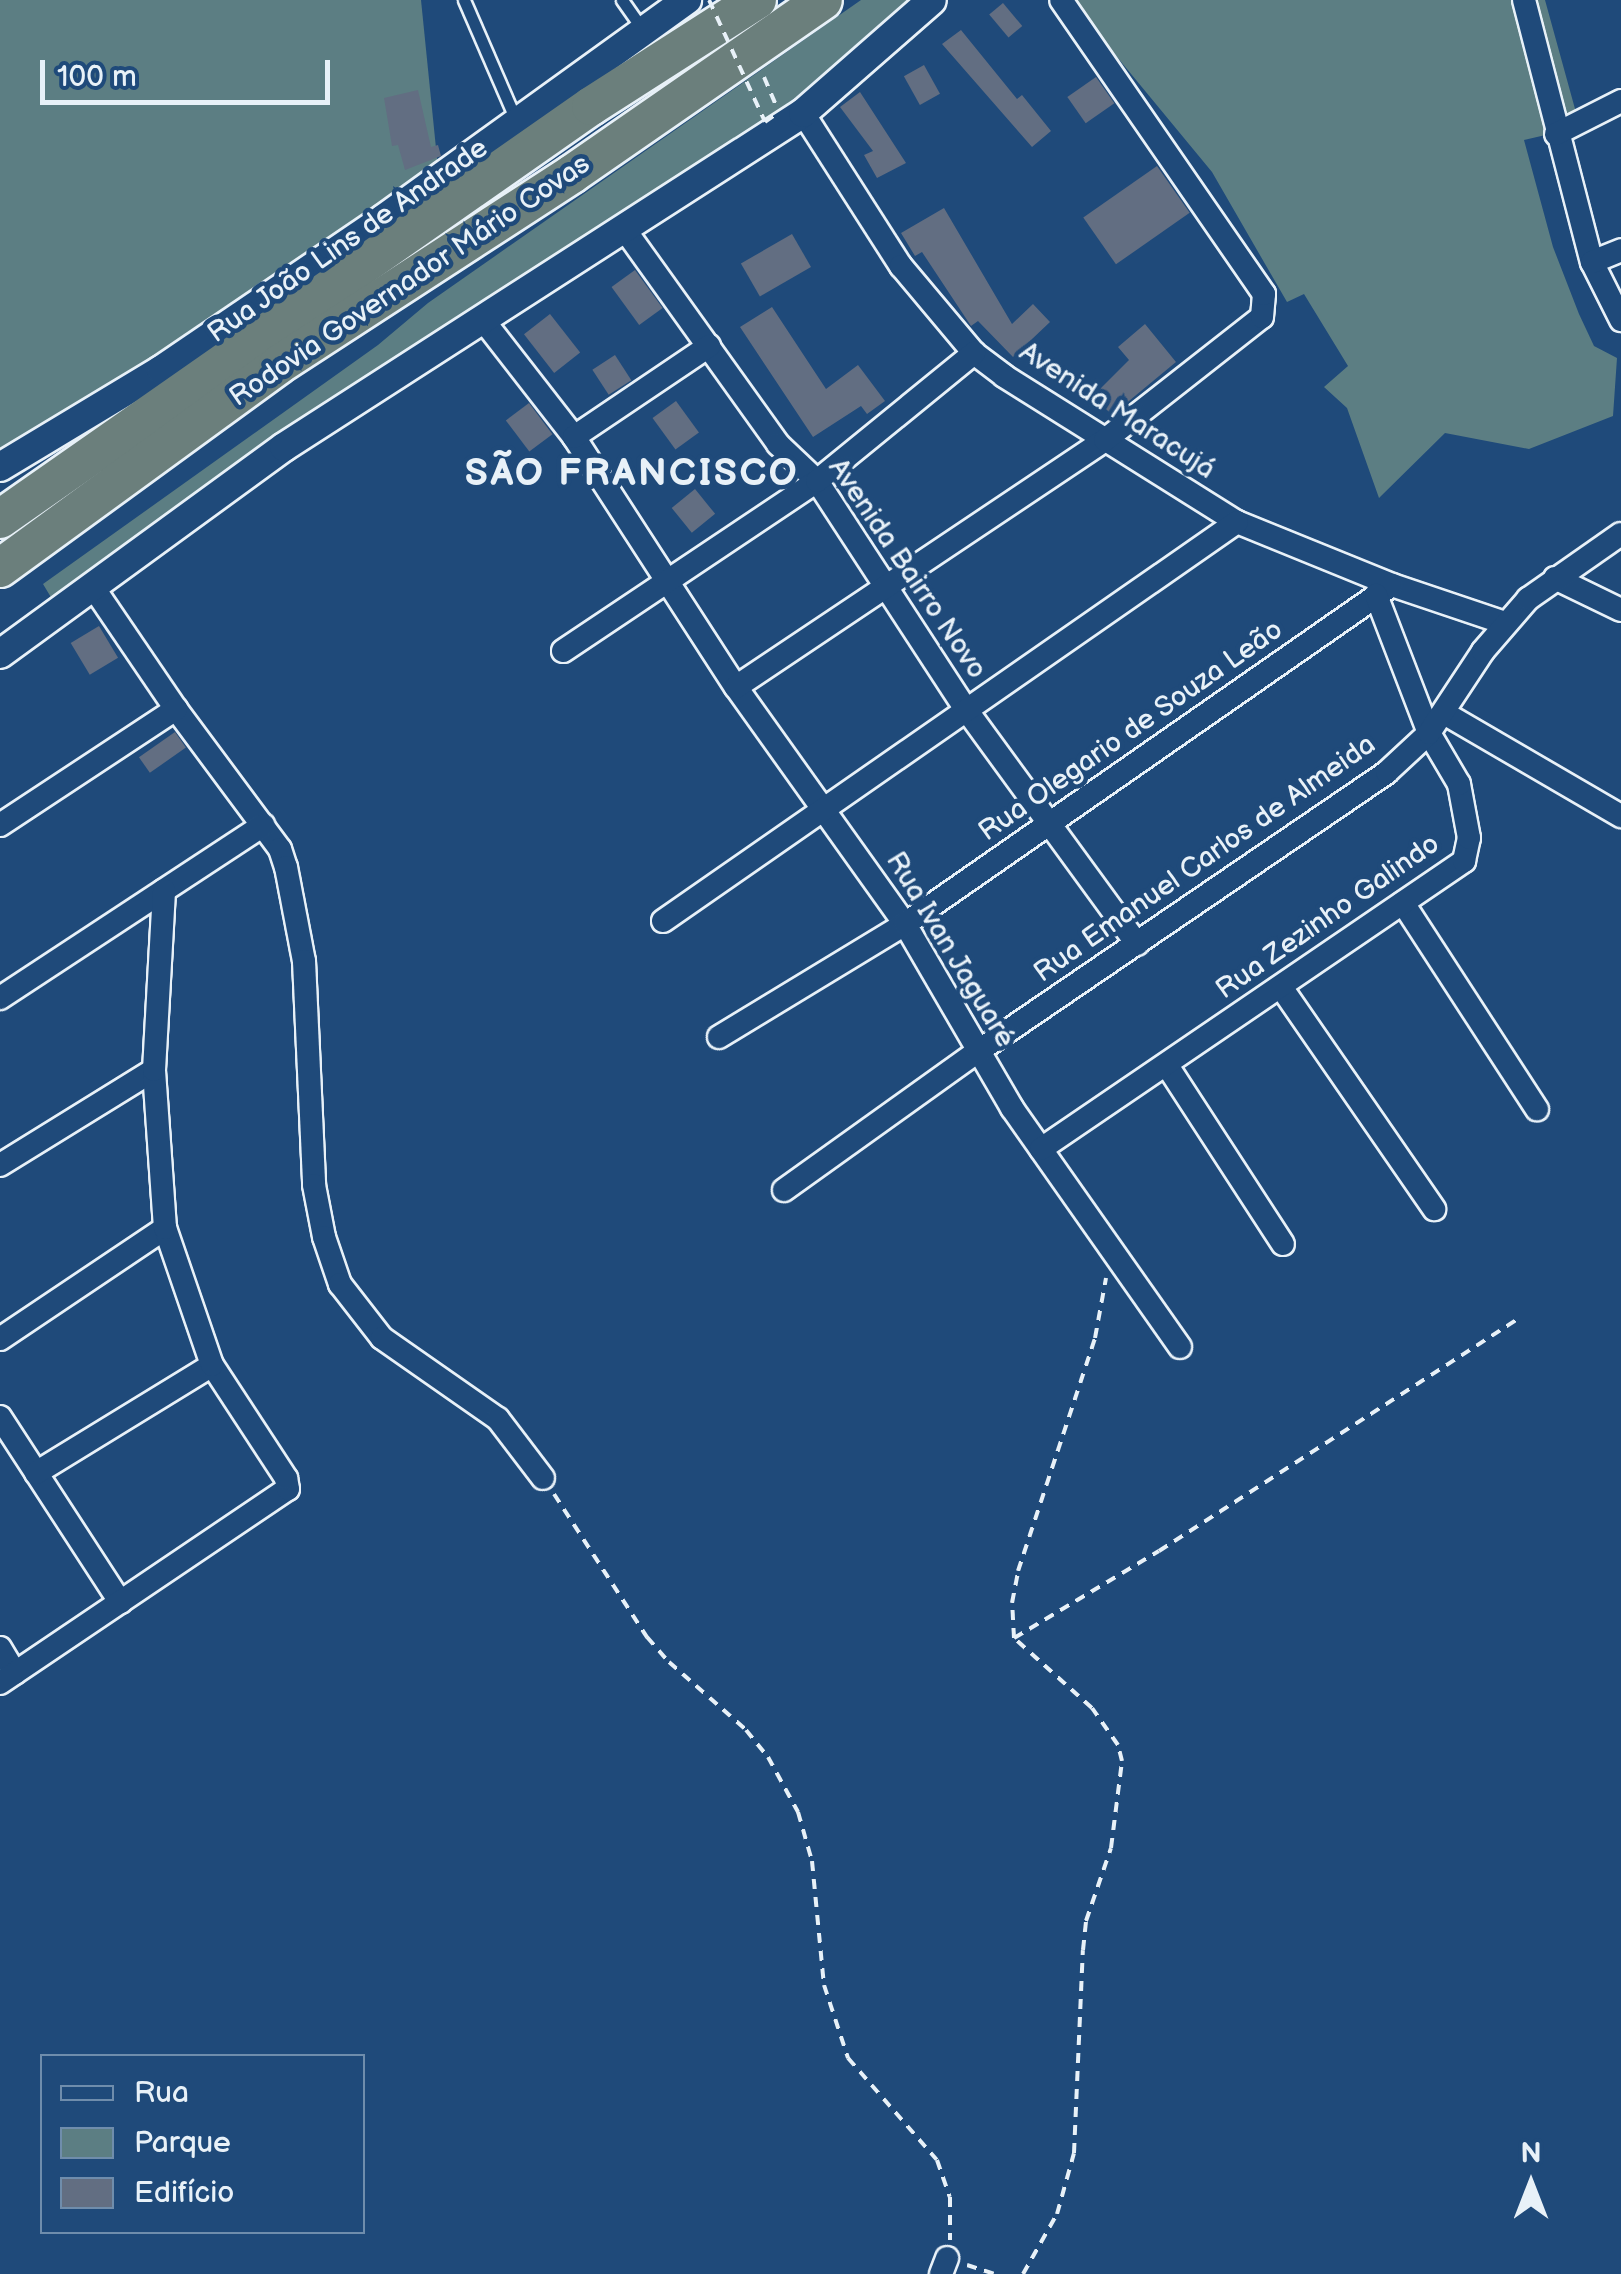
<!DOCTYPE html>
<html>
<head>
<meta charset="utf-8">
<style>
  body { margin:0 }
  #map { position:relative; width:1621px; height:2274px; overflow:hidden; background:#1f4a7a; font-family:"Balsamiq Sans",sans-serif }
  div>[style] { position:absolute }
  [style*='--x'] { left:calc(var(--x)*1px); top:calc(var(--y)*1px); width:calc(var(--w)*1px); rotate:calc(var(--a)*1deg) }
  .green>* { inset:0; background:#5c7e83 }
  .building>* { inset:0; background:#626e82; transform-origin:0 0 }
  .path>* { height:4px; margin-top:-2px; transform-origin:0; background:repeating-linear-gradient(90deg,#e8f1f8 0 10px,transparent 0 18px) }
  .roads { filter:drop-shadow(2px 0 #e8f1f8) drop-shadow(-2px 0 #e8f1f8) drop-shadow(0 2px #e8f1f8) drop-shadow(0 -2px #e8f1f8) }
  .service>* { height:11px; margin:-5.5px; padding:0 5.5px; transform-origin:5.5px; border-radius:5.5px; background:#1f4a7a }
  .minor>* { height:22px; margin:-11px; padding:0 11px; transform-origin:11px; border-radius:11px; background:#1f4a7a }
  .tertiary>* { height:28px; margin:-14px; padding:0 14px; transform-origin:14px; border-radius:14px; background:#1f4a7a }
  .trunk>* { height:38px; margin:-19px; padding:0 19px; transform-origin:19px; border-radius:19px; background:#6b7f7c }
  .path-bridge>* { height:4px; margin-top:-2px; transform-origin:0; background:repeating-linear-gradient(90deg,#e8f1f8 0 10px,transparent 0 18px) }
  span { translate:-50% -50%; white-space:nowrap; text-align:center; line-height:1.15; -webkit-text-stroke:9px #1f4a7a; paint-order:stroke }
  .street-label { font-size:28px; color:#e8f1f8 }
  .district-label { font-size:38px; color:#e8f1f8; font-weight:700; letter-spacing:2.5px }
  .legend { position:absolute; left:40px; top:2054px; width:325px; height:180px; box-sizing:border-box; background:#1f4a7a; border:2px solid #6f8dac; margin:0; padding:12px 18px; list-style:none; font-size:30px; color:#e8f1f8 }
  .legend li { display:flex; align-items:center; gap:20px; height:50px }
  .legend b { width:50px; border:2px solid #6f8dac }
  .north { position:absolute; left:1481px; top:2134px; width:100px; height:100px; -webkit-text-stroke:8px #1f4a7a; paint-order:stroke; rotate:0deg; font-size:28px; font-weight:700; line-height:40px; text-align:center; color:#e8f1f8 }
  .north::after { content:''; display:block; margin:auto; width:35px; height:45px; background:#e8f1f8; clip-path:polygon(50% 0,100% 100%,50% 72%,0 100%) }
  .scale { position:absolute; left:40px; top:60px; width:290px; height:45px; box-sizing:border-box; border:5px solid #e8f1f8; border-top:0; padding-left:12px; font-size:30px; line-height:35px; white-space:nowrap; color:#e8f1f8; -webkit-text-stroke:8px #1f4a7a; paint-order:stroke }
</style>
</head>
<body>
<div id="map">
  <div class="green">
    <i style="clip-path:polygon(0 0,421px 0,438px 168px,128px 388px,0 458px)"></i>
    <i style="clip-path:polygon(861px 0,907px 0,795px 98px,632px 220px,58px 609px,43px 584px,378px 345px,428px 303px)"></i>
    <i style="clip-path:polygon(1070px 0,1545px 0,1580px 127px,1524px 140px,1553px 247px,1579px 314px,1594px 346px,1617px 358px,1613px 416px,1529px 449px,1445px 433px,1379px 498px,1347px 408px,1324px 387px,1348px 366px,1304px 294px,1287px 302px,1212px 172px)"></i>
  </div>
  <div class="building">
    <i style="left:1003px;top:3px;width:30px;height:18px;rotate:50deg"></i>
    <i style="clip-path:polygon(961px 30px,1017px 99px,1022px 95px,1051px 131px,1032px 147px,942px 44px)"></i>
    <i style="left:924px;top:65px;width:33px;height:23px;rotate:61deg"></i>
    <i style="left:1096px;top:77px;width:32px;height:35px;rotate:55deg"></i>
    <i style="clip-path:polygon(418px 90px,431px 147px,438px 145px,441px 156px,405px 170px,398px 145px,392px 146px,384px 98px)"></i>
    <i style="clip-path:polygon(860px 92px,906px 163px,877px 178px,864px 155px,873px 151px,840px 107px)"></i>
    <i style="left:1157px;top:166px;width:57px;height:90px;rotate:55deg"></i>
    <i style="clip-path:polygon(944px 208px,1012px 324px,1033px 304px,1050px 322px,1013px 357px,978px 321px,971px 326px,922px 252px,915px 256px,901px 233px)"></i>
    <i style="left:792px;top:234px;width:38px;height:59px;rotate:60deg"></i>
    <i style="left:635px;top:270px;width:47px;height:29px;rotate:54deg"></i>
    <i style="clip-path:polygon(772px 307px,826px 389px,858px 365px,885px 401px,867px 414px,861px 406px,813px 437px,740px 327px)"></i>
    <i style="left:550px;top:314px;width:49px;height:33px;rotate:52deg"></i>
    <i style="clip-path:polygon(1145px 324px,1176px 362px,1112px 415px,1093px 396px,1129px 360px,1118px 347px)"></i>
    <i style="left:615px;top:355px;width:30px;height:27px;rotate:57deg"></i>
    <i style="left:676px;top:401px;width:39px;height:29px;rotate:54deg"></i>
    <i style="left:529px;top:403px;width:39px;height:29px;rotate:53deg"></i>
    <i style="left:695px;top:489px;width:32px;height:30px;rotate:51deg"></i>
    <i style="left:99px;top:626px;width:37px;height:33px;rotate:59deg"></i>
    <i style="left:175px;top:732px;width:19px;height:44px;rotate:55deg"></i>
  </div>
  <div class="path">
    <i style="--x:764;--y:77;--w:30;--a:67"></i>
    <i style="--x:554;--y:1494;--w:171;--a:57"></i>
    <i style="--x:647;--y:1637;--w:33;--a:49"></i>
    <i style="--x:669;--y:1662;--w:103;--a:41.4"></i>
    <i style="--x:746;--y:1730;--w:35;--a:51"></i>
    <i style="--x:768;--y:1757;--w:63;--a:61.4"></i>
    <i style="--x:798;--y:1812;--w:51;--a:74.1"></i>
    <i style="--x:812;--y:1861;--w:125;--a:84.5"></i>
    <i style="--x:824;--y:1985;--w:77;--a:71.8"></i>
    <i style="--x:848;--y:2058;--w:135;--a:48.9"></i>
    <i style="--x:937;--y:2160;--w:39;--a:71"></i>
    <i style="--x:950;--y:2197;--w:43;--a:90"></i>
    <i style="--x:1014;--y:1638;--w:169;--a:-31"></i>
    <i style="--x:1159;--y:1551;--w:427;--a:-32.9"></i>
    <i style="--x:967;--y:2265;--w:28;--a:18"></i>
    <i style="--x:1023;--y:2274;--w:69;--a:-60.5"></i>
    <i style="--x:1057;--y:2214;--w:63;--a:-74.4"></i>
    <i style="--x:1074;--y:2153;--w:203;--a:-87.5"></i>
    <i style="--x:1083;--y:1950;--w:29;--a:-84"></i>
    <i style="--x:1086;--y:1921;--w:77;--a:-71.1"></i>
    <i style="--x:1111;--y:1848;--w:88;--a:-82.8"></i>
    <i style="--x:1122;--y:1761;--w:16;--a:-104"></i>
    <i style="--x:1118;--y:1745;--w:45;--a:-125.1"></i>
    <i style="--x:1092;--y:1708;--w:105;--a:-138.1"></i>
    <i style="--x:1014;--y:1638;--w:35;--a:-93"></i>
    <i style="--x:1012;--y:1603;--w:33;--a:-79"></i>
    <i style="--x:1018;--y:1571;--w:245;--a:-71.7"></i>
    <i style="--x:1095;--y:1338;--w:61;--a:-79.6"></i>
  </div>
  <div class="roads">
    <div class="service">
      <i style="--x:464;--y:0;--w:131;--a:66.6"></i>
      <i style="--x:622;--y:0;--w:35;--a:55"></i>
    </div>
    <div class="minor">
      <i style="--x:1524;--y:0;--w:271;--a:75.5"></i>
      <i style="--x:1592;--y:262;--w:65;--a:63.4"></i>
      <i style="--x:803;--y:113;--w:182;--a:57.4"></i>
      <i style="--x:901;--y:266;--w:114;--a:50"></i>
      <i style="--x:974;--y:353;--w:38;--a:37"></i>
      <i style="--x:1004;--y:376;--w:275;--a:32.1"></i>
      <i style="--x:1237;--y:522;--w:167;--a:22.1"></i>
      <i style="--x:1392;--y:585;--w:119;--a:18.6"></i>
      <i style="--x:1556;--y:134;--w:73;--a:-26.9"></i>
      <i style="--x:625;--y:230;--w:263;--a:54.4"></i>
      <i style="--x:778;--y:444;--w:54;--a:43.5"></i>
      <i style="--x:817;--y:481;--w:271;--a:56.9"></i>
      <i style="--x:965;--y:708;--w:292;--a:53.9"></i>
      <i style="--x:1592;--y:262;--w:31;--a:-22"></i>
      <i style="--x:483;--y:320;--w:148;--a:52.1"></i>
      <i style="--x:574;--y:437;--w:298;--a:57.1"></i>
      <i style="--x:736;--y:687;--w:291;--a:54.5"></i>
      <i style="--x:905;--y:924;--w:213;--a:59.8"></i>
      <i style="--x:1012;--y:1108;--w:292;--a:54.9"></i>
      <i style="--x:574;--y:437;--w:163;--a:-34"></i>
      <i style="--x:1555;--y:578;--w:73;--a:25.9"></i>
      <i style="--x:93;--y:587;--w:148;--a:55.8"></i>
      <i style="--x:176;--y:709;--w:174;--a:53.4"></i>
      <i style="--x:280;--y:849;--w:19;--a:72"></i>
      <i style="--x:286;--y:867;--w:96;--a:79.2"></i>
      <i style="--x:304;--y:961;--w:224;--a:87.4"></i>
      <i style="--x:314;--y:1185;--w:53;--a:79.1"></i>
      <i style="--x:324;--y:1237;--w:50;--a:71.2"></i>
      <i style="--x:340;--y:1284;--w:68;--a:52.1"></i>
      <i style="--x:382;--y:1338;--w:141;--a:34.9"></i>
      <i style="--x:498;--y:1419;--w:74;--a:52.7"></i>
      <i style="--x:563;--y:651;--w:306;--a:-33.8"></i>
      <i style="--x:817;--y:481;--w:203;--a:-39.2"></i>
      <i style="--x:736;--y:687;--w:444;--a:-33.8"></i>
      <i style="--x:1105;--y:440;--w:199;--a:-38.1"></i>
      <i style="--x:1262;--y:317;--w:23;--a:-85"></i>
      <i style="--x:1264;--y:294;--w:357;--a:-124.6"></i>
      <i style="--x:1444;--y:713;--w:205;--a:30.2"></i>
      <i style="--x:0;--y:825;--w:211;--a:-33.4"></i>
      <i style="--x:1403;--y:903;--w:246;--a:57"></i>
      <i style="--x:663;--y:921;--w:699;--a:-34.8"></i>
      <i style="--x:1281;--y:987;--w:270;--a:55.4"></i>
      <i style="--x:0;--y:998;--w:315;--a:-33.3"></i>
      <i style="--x:719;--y:1037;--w:218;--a:-31.3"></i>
      <i style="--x:905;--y:924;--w:593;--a:-34.84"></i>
      <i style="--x:1168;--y:1067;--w:211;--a:57"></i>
      <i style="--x:1041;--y:1149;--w:512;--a:-34.25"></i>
      <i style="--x:1464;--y:861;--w:24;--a:-78"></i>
      <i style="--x:1469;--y:838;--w:55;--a:-100.5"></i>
      <i style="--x:1459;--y:784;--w:59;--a:-120.5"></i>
      <i style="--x:1429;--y:733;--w:148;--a:-111"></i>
      <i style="--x:0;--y:1165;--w:181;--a:-31.7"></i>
      <i style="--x:784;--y:1190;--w:237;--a:-35.6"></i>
      <i style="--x:977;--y:1052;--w:496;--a:-34.3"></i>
      <i style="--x:1387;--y:772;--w:57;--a:-42.9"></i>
      <i style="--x:1429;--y:733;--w:98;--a:-56.6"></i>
      <i style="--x:1483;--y:651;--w:69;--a:-49.1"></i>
      <i style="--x:1528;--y:599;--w:113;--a:-35"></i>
      <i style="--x:0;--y:1339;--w:199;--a:-33.9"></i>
      <i style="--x:0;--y:1417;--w:221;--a:57"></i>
      <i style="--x:36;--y:1473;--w:206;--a:-31.5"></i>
      <i style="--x:0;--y:1648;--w:29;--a:59"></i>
      <i style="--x:0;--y:1683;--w:347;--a:-34"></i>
      <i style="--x:288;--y:1489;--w:11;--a:-100"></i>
      <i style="--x:286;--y:1478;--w:135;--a:-123.2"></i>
      <i style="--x:212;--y:1365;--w:145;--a:-108.9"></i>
      <i style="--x:165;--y:1228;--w:158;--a:-94"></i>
      <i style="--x:154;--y:1070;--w:180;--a:-86.8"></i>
      <i style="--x:941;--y:2274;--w:17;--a:-69"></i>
    </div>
    <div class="tertiary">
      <i style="--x:0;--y:467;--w:188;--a:-31.1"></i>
      <i style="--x:161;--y:370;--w:268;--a:-34.2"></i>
      <i style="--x:383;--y:219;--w:375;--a:-35.8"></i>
      <i style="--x:0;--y:654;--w:351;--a:-36.1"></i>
      <i style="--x:284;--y:447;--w:617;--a:-32.76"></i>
      <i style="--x:803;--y:113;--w:171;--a:-41.2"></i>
    </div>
    <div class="trunk">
      <i style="--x:0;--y:519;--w:721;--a:-34.95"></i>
      <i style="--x:591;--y:106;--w:197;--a:-32.6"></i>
      <i style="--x:0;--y:568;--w:344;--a:-36.1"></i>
      <i style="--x:278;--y:365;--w:351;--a:-33"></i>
      <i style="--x:572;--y:174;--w:305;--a:-34.7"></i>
    </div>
  </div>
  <div class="path-bridge">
    <i style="--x:709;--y:0;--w:134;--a:65.3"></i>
    <i style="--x:765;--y:122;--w:17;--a:-36"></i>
  </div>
  <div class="street-label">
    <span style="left:348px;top:241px;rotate:-35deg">Rua João Lins de Andrade</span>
    <span style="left:410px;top:281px;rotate:-34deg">Rodovia Governador Mário Covas</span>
    <span style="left:1117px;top:411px;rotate:33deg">Avenida Maracujá</span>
    <span style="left:907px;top:569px;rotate:56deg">Avenida Bairro Novo</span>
    <span style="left:1131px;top:731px;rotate:-35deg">Rua Olegario de Souza Leão</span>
    <span style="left:1205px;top:859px;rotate:-35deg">Rua Emanuel Carlos de Almeida</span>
    <span style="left:1328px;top:917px;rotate:-35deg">Rua Zezinho Galindo</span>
    <span style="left:950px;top:950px;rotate:59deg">Rua Ivan Jaguaré</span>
  </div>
  <div class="district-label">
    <span style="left:632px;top:474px">SÃO FRANCISCO</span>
  </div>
  <ul class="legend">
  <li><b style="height:12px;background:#1f4a7a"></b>Rua</li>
  <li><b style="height:28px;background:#5c7e83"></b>Parque</li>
  <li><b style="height:28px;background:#626e82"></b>Edifício</li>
  </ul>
  <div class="north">N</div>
  <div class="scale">100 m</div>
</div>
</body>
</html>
